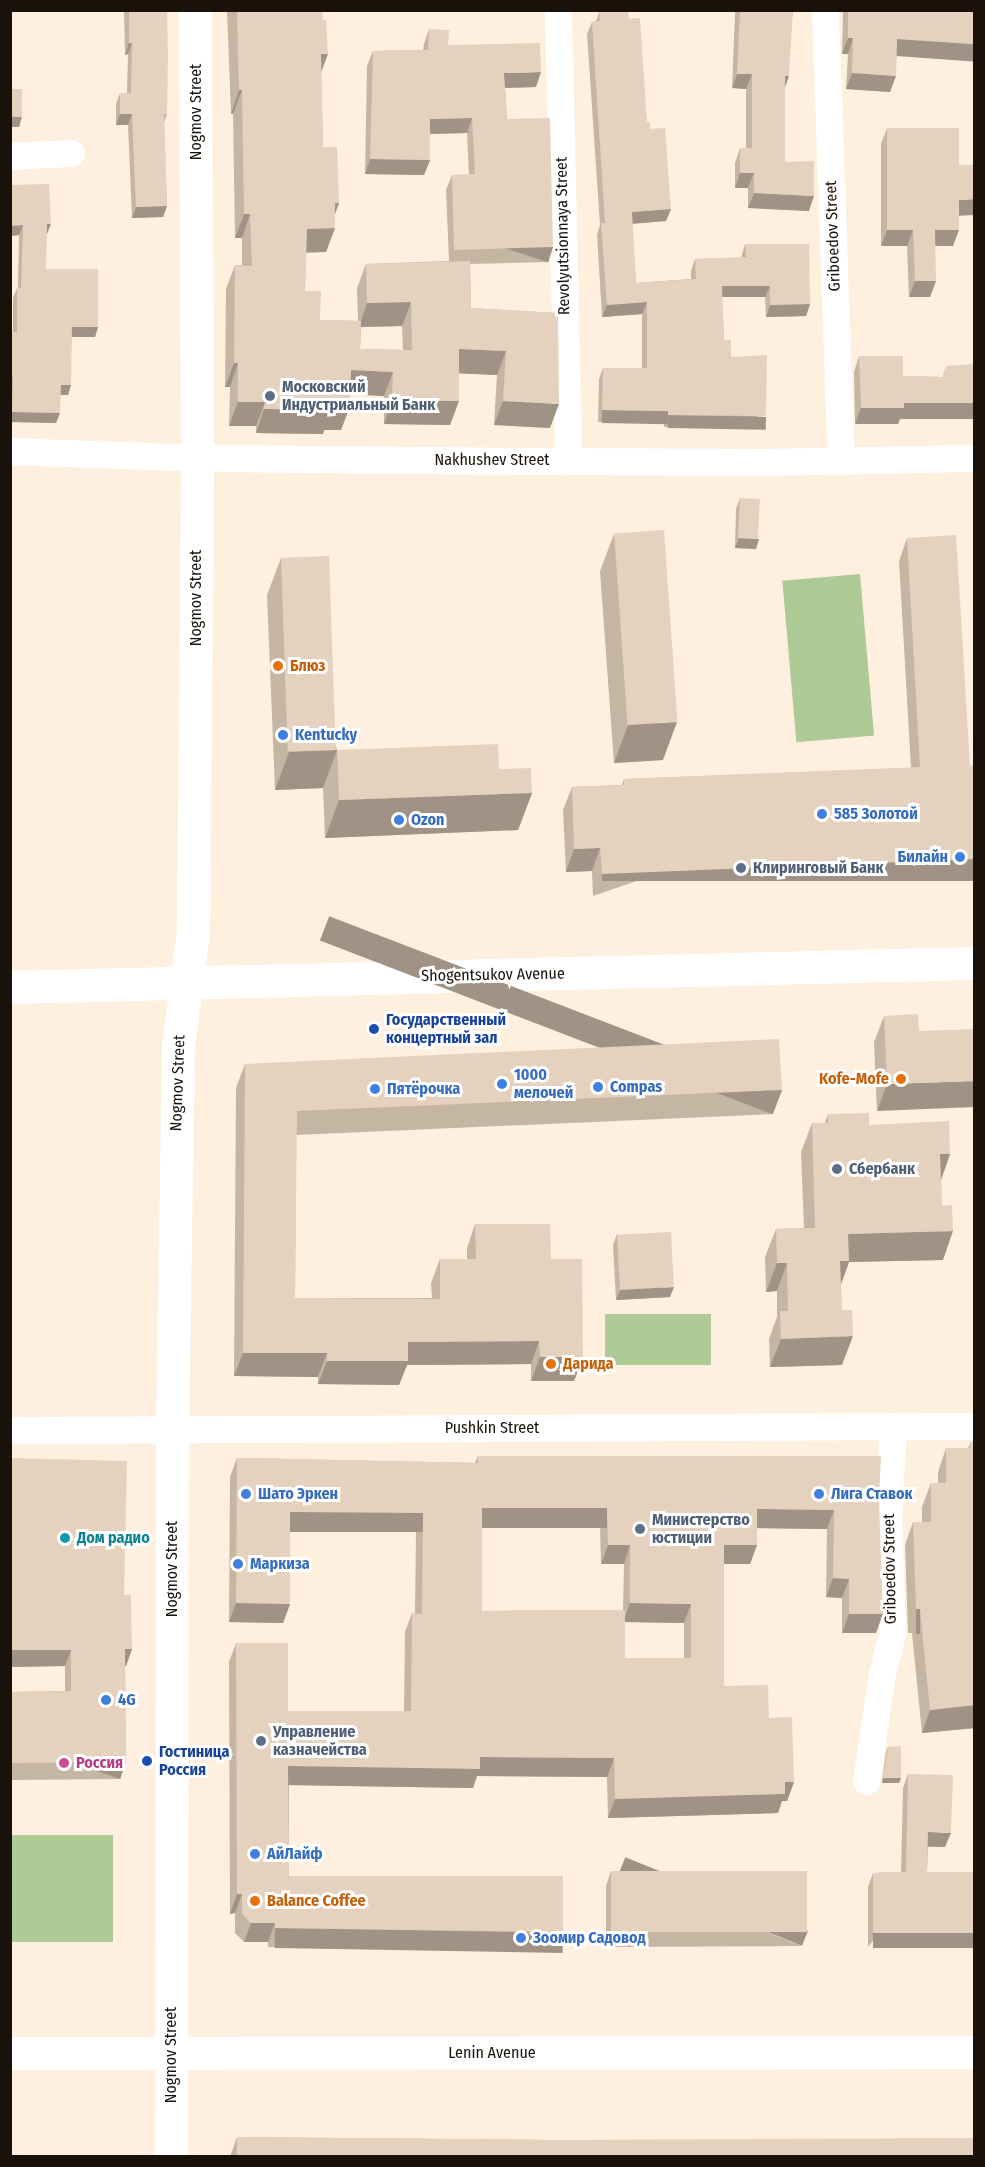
<!DOCTYPE html>
<html>
<head>
<meta charset="utf-8">
<style>
  body { margin:0 }
  #map { position:relative; width:985px; height:2167px; overflow:hidden; background:#feefdf; font-family:"Fira Sans Condensed",sans-serif }
  div>[style] { position:absolute }
  [style*='--x'] { left:calc(var(--x)*1px); top:calc(var(--y)*1px); width:calc(var(--w)*1px); rotate:calc(var(--a)*1deg) }
  .green>* { inset:0; background:#adca97; transform-origin:0 0 }
  .minor>* { height:27px; margin:-13.5px; padding:0 13.5px; transform-origin:13.5px; border-radius:13.5px; background:#fff }
  .tertiary>* { height:33px; margin:-16.5px; padding:0 16.5px; transform-origin:16.5px; border-radius:16.5px; background:#fff }
  .secondary>* { height:33px; margin:-16.5px; padding:0 16.5px; transform-origin:16.5px; border-radius:16.5px; background:#fff }
  .wall>* { inset:0; background:#c5b5a3 }
  .shaded-wall>* { inset:0; background:#a09385; transform-origin:0 0 }
  .building>* { inset:0; background:#e5d2be; transform-origin:0 0 }
  .dots>* { width:16px; height:16px; translate:-50% -50%; box-sizing:border-box; border:3px solid #fff; border-radius:50% }
  span { translate:-50% -50%; white-space:nowrap; text-align:center; line-height:1.15; -webkit-text-stroke:6px #fff; paint-order:stroke }
  .street-label { font-size:16px; color:#18120b }
  .service-label { font-size:16px; color:#4e5e75; font-weight:700 }
  .left { translate:0 -50%; text-align:left }
  .food-label { font-size:16px; color:#c56008; font-weight:700 }
  .right { translate:-100% -50%; text-align:right }
  .shop-label { font-size:16px; color:#366cbe; font-weight:700 }
  .transit-label { font-size:16px; color:#164399; font-weight:700 }
  .culture-label { font-size:16px; color:#0d838f; font-weight:700 }
  .hotel-label { font-size:16px; color:#b23c85; font-weight:700 }
  .frame { position:absolute; inset:0; border:12px solid #18120b; pointer-events:none }
</style>
</head>
<body>
<div id="map">
  <div class="green">
    <i style="left:860px;top:574px;width:162px;height:78px;rotate:85deg"></i>
    <i style="left:711px;top:1314px;width:51px;height:106px;rotate:90deg"></i>
    <i style="left:113px;top:1835px;width:107px;height:102px;rotate:90deg"></i>
  </div>
  <div class="minor">
    <i style="--x:558;--y:10;--w:451;--a:88.7"></i>
    <i style="--x:825;--y:10;--w:451;--a:88"></i>
    <i style="--x:10;--y:156;--w:61;--a:-2.8"></i>
    <i style="--x:10;--y:451;--w:187;--a:2.1"></i>
    <i style="--x:197;--y:458;--w:371;--a:0.5"></i>
    <i style="--x:568;--y:461;--w:193;--a:0.3"></i>
    <i style="--x:761;--y:462;--w:213;--a:-1.1"></i>
    <i style="--x:10;--y:1430;--w:964;--a:-0.24"></i>
    <i style="--x:866;--y:1781;--w:108;--a:-81.5"></i>
    <i style="--x:882;--y:1674;--w:41;--a:-76"></i>
    <i style="--x:892;--y:1634;--w:118;--a:-91.9"></i>
    <i style="--x:888;--y:1516;--w:90;--a:-86.8"></i>
  </div>
  <div class="tertiary">
    <i style="--x:171;--y:2156;--w:727;--a:-89.92"></i>
    <i style="--x:172;--y:1429;--w:384;--a:-89.1"></i>
    <i style="--x:178;--y:1045;--w:114;--a:-82.4"></i>
    <i style="--x:193;--y:932;--w:474;--a:-89.5"></i>
    <i style="--x:197;--y:458;--w:448;--a:-90.3"></i>
  </div>
  <div class="secondary">
    <i style="--x:10;--y:987;--w:964;--a:-1.43"></i>
    <i style="--x:10;--y:2053;--w:964;--a:-0.06"></i>
  </div>
  <div class="wall">
    <i style="clip-path:polygon(124px 10px,167px 10px,167px 114px,164px 123px,167px 206px,163px 217px,132px 218px,128px 125px,116px 125px,116px 104px,120px 93px,127px 93px,128px 54px,125px 55px)"></i>
    <i style="clip-path:polygon(evenodd,227px 10px,322px 10px,321px 71px,323px 147px,339px 203px,335px 214px,335px 228px,326px 252px,306px 252px,305px 291px,320px 320px,358px 321px,357px 288px,366px 264px,449px 261px,446px 190px,452px 175px,469px 175px,467px 133px,430px 134px,430px 160px,424px 175px,365px 174px,367px 66px,373px 51px,423px 50px,424px 44px,429px 29px,448px 45px,536px 87px,505px 88px,507px 119px,553px 247px,548px 262px,470px 264px,471px 308px,558px 313px,550px 428px,494px 425px,497px 375px,459px 373px,450px 425px,384px 424px,384px 396px,350px 394px,350px 406px,341px 430px,324px 430px,323px 434px,256px 433px,256px 426px,229px 426px,230px 387px,225px 387px,226px 289px,235px 265px,242px 265px,242px 238px,235px 238px,233px 114px,231px 114px,227px 10px,402px 326px,403px 350px,360px 349px,361px 327px,402px 326px)"></i>
    <i style="clip-path:polygon(736px 10px,793px 10px,785px 87px,785px 162px,809px 211px,748px 208px,748px 188px,735px 188px,735px 163px,740px 148px,746px 148px,746px 89px,732px 88px,735px 14px)"></i>
    <i style="clip-path:polygon(843px 10px,975px 10px,975px 60px,897px 55px,890px 92px,846px 89px,848px 54px,842px 54px)"></i>
    <i style="clip-path:polygon(599px 12px,629px 19px,647px 122px,650px 129px,671px 209px,666px 221px,632px 224px,636px 283px,691px 279px,691px 271px,695px 259px,741px 258px,745px 244px,810px 304px,806px 316px,766px 317px,765px 297px,722px 297px,724px 340px,762px 428px,664px 427px,664px 423px,598px 422px,599px 379px,603px 368px,642px 368px,642px 314px,602px 317px,597px 235px,600px 225px,587px 34px,592px 22px,596px 21px)"></i>
    <i style="clip-path:polygon(887px 128px,959px 165px,959px 216px,953px 246px,935px 246px,930px 297px,909px 297px,907px 246px,881px 246px,881px 144px)"></i>
    <i style="clip-path:polygon(10px 185px,47px 234px,46px 234px,46px 269px,98px 327px,95px 337px,72px 337px,68px 395px,60px 395px,60px 413px,56px 423px,10px 422px,10px 332px,13px 332px,13px 298px,17px 288px,18px 288px,19px 235px,10px 236px)"></i>
    <i style="clip-path:polygon(859px 356px,903px 376px,941px 377px,900px 419px,898px 424px,855px 424px,854px 372px)"></i>
    <i style="clip-path:polygon(740px 498px,756px 549px,735px 548px,736px 509px)"></i>
    <i style="clip-path:polygon(614px 534px,663px 760px,614px 763px,600px 571px)"></i>
    <i style="clip-path:polygon(907px 538px,970px 766px,593px 896px,592px 871px,566px 872px,563px 810px,572px 787px,622px 785px,624px 779px,911px 768px,899px 561px)"></i>
    <i style="clip-path:polygon(281px 558px,337px 750px,499px 769px,532px 793px,518px 830px,325px 838px,323px 788px,275px 790px,267px 595px)"></i>
    <i style="clip-path:polygon(884px 1016px,919px 1031px,877px 1111px,874px 1042px)"></i>
    <i style="clip-path:polygon(245px 1064px,782px 1090px,773px 1114px,296px 1135px,295px 1298px,432px 1298px,431px 1283px,440px 1259px,467px 1259px,467px 1248px,475px 1224px,551px 1259px,583px 1357px,574px 1381px,531px 1381px,531px 1364px,407px 1365px,399px 1385px,318px 1384px,318px 1377px,234px 1376px,236px 1088px)"></i>
    <i style="clip-path:polygon(828px 1114px,869px 1125px,950px 1154px,941px 1179px,943px 1260px,849px 1262px,841px 1285px,842px 1365px,770px 1367px,769px 1339px,777px 1317px,777px 1291px,766px 1292px,765px 1257px,776px 1229px,804px 1228px,801px 1152px,812px 1123px,825px 1123px)"></i>
    <i style="clip-path:polygon(617px 1234px,670px 1297px,616px 1300px,613px 1245px)"></i>
    <i style="clip-path:polygon(971px 1442px,975px 1442px,975px 1728px,922px 1733px,912px 1633px,908px 1633px,905px 1545px,913px 1522px,922px 1522px,922px 1507px,931px 1483px,938px 1483px,938px 1472px,946px 1448px,968px 1448px)"></i>
    <i style="clip-path:polygon(evenodd,478px 1456px,879px 1498px,876px 1633px,842px 1633px,842px 1598px,826px 1597px,827px 1529px,757px 1528px,757px 1545px,750px 1564px,724px 1564px,724px 1686px,769px 1718px,794px 1782px,787px 1801px,782px 1801px,778px 1813px,608px 1818px,607px 1777px,477px 1776px,473px 1788px,289px 1785px,289px 1876px,563px 1932px,556px 1951px,268px 1947px,268px 1942px,244px 1942px,235px 1933px,235px 1913px,230px 1914px,229px 1662px,236px 1643px,288px 1711px,404px 1711px,405px 1632px,412px 1613px,415px 1613px,416px 1532px,290px 1531px,290px 1604px,283px 1623px,229px 1622px,230px 1477px,237px 1458px,475px 1463px,478px 1456px,482px 1527px,600px 1527px,601px 1564px,624px 1564px,623px 1610px,482px 1611px,482px 1527px,478px 1456px,625px 1622px,684px 1623px,684px 1658px,625px 1658px,625px 1622px)"></i>
    <i style="clip-path:polygon(10px 1458px,124px 1595px,132px 1649px,126px 1666px,125px 1666px,126px 1762px,120px 1779px,10px 1780px,10px 1692px,65px 1691px,65px 1666px,10px 1667px)"></i>
    <i style="clip-path:polygon(888px 1747px,901px 1778px,899px 1783px,882px 1783px,886px 1752px)"></i>
    <i style="clip-path:polygon(908px 1774px,945px 1847px,928px 1847px,927px 1872px,868px 1947px,868px 1887px,873px 1873px,901px 1872px,903px 1788px)"></i>
    <i style="clip-path:polygon(611px 1871px,802px 1946px,606px 1947px,606px 1886px)"></i>
    <i style="clip-path:polygon(237px 2137px,550px 2140px,975px 2157px,230px 2157px)"></i>
  </div>
  <div class="shaded-wall">
    <i style="clip-path:polygon(848px 38px,853px 38px,848px 54px,842px 54px)"></i>
    <i style="left:897px;top:39px;width:78px;height:17px;rotate:4deg"></i>
    <i style="clip-path:polygon(129px 43px,132px 43px,128px 54px,125px 55px)"></i>
    <i style="clip-path:polygon(321px 54px,328px 54px,319px 78px)"></i>
    <i style="clip-path:polygon(541px 72px,536px 87px,498px 88px,504px 73px)"></i>
    <i style="clip-path:polygon(852px 73px,896px 76px,890px 92px,846px 89px)"></i>
    <i style="clip-path:polygon(737px 74px,752px 74px,746px 89px,732px 88px)"></i>
    <i style="clip-path:polygon(785px 76px,789px 76px,784px 90px)"></i>
    <i style="clip-path:polygon(239px 90px,242px 90px,233px 114px,231px 114px)"></i>
    <i style="clip-path:polygon(120px 114px,132px 114px,128px 125px,116px 125px)"></i>
    <i style="clip-path:polygon(10px 117px,22px 117px,19px 127px,10px 127px)"></i>
    <i style="clip-path:polygon(472px 118px,467px 133px,425px 134px,430px 119px)"></i>
    <i style="clip-path:polygon(370px 159px,430px 160px,424px 175px,365px 174px)"></i>
    <i style="clip-path:polygon(740px 173px,754px 173px,748px 188px,735px 188px)"></i>
    <i style="clip-path:polygon(754px 193px,814px 196px,809px 211px,748px 208px)"></i>
    <i style="clip-path:polygon(975px 199px,975px 215px,953px 216px,959px 200px)"></i>
    <i style="clip-path:polygon(335px 203px,339px 203px,330px 227px)"></i>
    <i style="clip-path:polygon(167px 206px,163px 217px,132px 218px,136px 207px)"></i>
    <i style="clip-path:polygon(671px 209px,666px 221px,627px 224px,632px 212px)"></i>
    <i style="clip-path:polygon(244px 214px,250px 214px,242px 238px,235px 238px)"></i>
    <i style="clip-path:polygon(47px 224px,51px 224px,47px 234px,43px 234px)"></i>
    <i style="clip-path:polygon(23px 225px,19px 235px,10px 236px,10px 226px)"></i>
    <i style="clip-path:polygon(335px 228px,326px 252px,298px 253px,307px 229px)"></i>
    <i style="clip-path:polygon(887px 230px,913px 230px,907px 246px,881px 246px)"></i>
    <i style="clip-path:polygon(935px 230px,959px 230px,953px 246px,929px 246px)"></i>
    <i style="left:553px;top:247px;width:16px;height:99px;rotate:108deg"></i>
    <i style="clip-path:polygon(915px 281px,936px 281px,930px 297px,909px 297px)"></i>
    <i style="clip-path:polygon(722px 286px,770px 286px,765px 297px,717px 297px)"></i>
    <i style="clip-path:polygon(411px 302px,402px 326px,359px 327px,367px 303px)"></i>
    <i style="clip-path:polygon(647px 302px,642px 314px,602px 317px,607px 305px)"></i>
    <i style="clip-path:polygon(810px 304px,806px 316px,766px 317px,770px 305px)"></i>
    <i style="clip-path:polygon(72px 327px,98px 327px,95px 337px,69px 337px)"></i>
    <i style="clip-path:polygon(459px 349px,506px 351px,497px 375px,450px 373px)"></i>
    <i style="clip-path:polygon(234px 363px,238px 363px,230px 387px,225px 387px)"></i>
    <i style="clip-path:polygon(351px 370px,393px 372px,384px 396px,342px 394px)"></i>
    <i style="clip-path:polygon(61px 385px,71px 385px,68px 395px,57px 395px)"></i>
    <i style="clip-path:polygon(392px 400px,459px 401px,450px 425px,384px 424px)"></i>
    <i style="clip-path:polygon(503px 401px,559px 404px,550px 428px,494px 425px)"></i>
    <i style="clip-path:polygon(238px 402px,265px 402px,256px 426px,229px 426px)"></i>
    <i style="clip-path:polygon(904px 403px,975px 403px,975px 419px,900px 419px,898px 424px,855px 424px,861px 408px)"></i>
    <i style="clip-path:polygon(332px 406px,350px 406px,341px 430px,324px 430px,323px 434px,256px 433px,264px 409px)"></i>
    <i style="left:602px;top:410px;width:66px;height:13px;rotate:1deg"></i>
    <i style="clip-path:polygon(12px 412px,60px 413px,56px 423px,10px 422px,10px 415px)"></i>
    <i style="left:668px;top:415px;width:98px;height:13px;rotate:1deg"></i>
    <i style="clip-path:polygon(739px 538px,759px 539px,756px 549px,735px 548px)"></i>
    <i style="clip-path:polygon(677px 722px,663px 760px,614px 763px,628px 725px)"></i>
    <i style="clip-path:polygon(337px 750px,323px 788px,275px 790px,289px 752px)"></i>
    <i style="clip-path:polygon(532px 793px,518px 830px,325px 838px,339px 800px)"></i>
    <i style="clip-path:polygon(600px 848px,592px 871px,566px 872px,574px 849px)"></i>
    <i style="left:975px;top:859px;width:22px;height:373px;rotate:90deg"></i>
    <i style="clip-path:polygon(975px 1081px,975px 1107px,877px 1111px,887px 1084px)"></i>
    <i style="left:782px;top:1090px;width:26px;height:485px;rotate:111deg"></i>
    <i style="clip-path:polygon(940px 1154px,950px 1154px,940px 1183px)"></i>
    <i style="clip-path:polygon(953px 1231px,943px 1260px,849px 1262px,839px 1289px,830px 1290px,848px 1234px)"></i>
    <i style="clip-path:polygon(777px 1263px,787px 1263px,777px 1291px,766px 1292px)"></i>
    <i style="clip-path:polygon(674px 1287px,670px 1297px,616px 1300px,620px 1290px)"></i>
    <i style="clip-path:polygon(853px 1336px,842px 1365px,770px 1367px,781px 1339px)"></i>
    <i style="clip-path:polygon(539px 1341px,531px 1364px,407px 1365px,399px 1385px,318px 1384px,327px 1361px,408px 1342px)"></i>
    <i style="clip-path:polygon(243px 1353px,327px 1353px,318px 1377px,234px 1376px)"></i>
    <i style="clip-path:polygon(540px 1357px,583px 1357px,574px 1381px,531px 1381px)"></i>
    <i style="left:482px;top:1508px;width:125px;height:20px"></i>
    <i style="clip-path:polygon(757px 1509px,834px 1510px,827px 1529px,750px 1528px)"></i>
    <i style="left:290px;top:1512px;width:133px;height:20px"></i>
    <i style="clip-path:polygon(608px 1545px,630px 1545px,624px 1564px,601px 1564px)"></i>
    <i style="clip-path:polygon(724px 1545px,757px 1545px,750px 1564px,718px 1564px)"></i>
    <i style="clip-path:polygon(833px 1578px,849px 1579px,842px 1598px,826px 1597px)"></i>
    <i style="clip-path:polygon(236px 1603px,290px 1604px,283px 1623px,229px 1622px)"></i>
    <i style="clip-path:polygon(630px 1603px,691px 1604px,684px 1623px,623px 1622px)"></i>
    <i style="left:916px;top:1609px;width:4px;height:25px"></i>
    <i style="clip-path:polygon(849px 1614px,883px 1614px,876px 1633px,842px 1633px)"></i>
    <i style="clip-path:polygon(125px 1649px,132px 1649px,126px 1666px,118px 1666px)"></i>
    <i style="clip-path:polygon(10px 1650px,71px 1650px,65px 1666px,10px 1667px)"></i>
    <i style="clip-path:polygon(975px 1705px,975px 1728px,922px 1733px,930px 1710px)"></i>
    <i style="clip-path:polygon(480px 1757px,614px 1758px,607px 1777px,477px 1776px,473px 1788px,282px 1785px,288px 1766px)"></i>
    <i style="left:126px;top:1762px;width:18px;height:116px;rotate:109deg"></i>
    <i style="clip-path:polygon(883px 1778px,901px 1778px,899px 1783px,882px 1783px)"></i>
    <i style="clip-path:polygon(785px 1782px,794px 1782px,787px 1801px,782px 1801px,778px 1813px,608px 1818px,615px 1799px)"></i>
    <i style="clip-path:polygon(928px 1832px,951px 1833px,945px 1847px,923px 1846px)"></i>
    <i style="clip-path:polygon(237px 1894px,242px 1894px,235px 1913px,230px 1914px)"></i>
    <i style="clip-path:polygon(251px 1923px,275px 1923px,268px 1942px,244px 1942px)"></i>
    <i style="left:275px;top:1928px;width:288px;height:20px;rotate:1deg"></i>
    <i style="left:808px;top:1931px;width:16px;height:197px;rotate:112deg"></i>
    <i style="left:873px;top:1933px;width:102px;height:15px"></i>
  </div>
  <div class="building">
    <i style="clip-path:polygon(129px 10px,167px 10px,168px 58px,167px 114px,164px 114px,167px 206px,136px 207px,132px 114px,120px 114px,120px 93px,131px 93px,132px 43px,129px 43px)"></i>
    <i style="clip-path:polygon(237px 10px,322px 10px,323px 20px,326px 20px,328px 54px,321px 54px,323px 147px,337px 147px,339px 203px,335px 203px,335px 228px,307px 229px,305px 291px,321px 291px,320px 320px,361px 321px,360px 349px,412px 350px,411px 302px,367px 303px,366px 264px,470px 261px,471px 308px,558px 313px,559px 404px,503px 401px,506px 351px,459px 349px,459px 401px,392px 400px,393px 372px,351px 370px,350px 406px,332px 406px,332px 410px,264px 409px,265px 402px,238px 402px,238px 363px,234px 363px,235px 265px,252px 266px,250px 214px,244px 214px,242px 90px,239px 90px)"></i>
    <i style="clip-path:polygon(628px 10px,629px 19px,640px 18px,647px 122px,650px 122px,650px 129px,665px 128px,671px 209px,632px 212px,636px 283px,696px 279px,695px 259px,746px 257px,745px 244px,809px 244px,810px 304px,770px 305px,770px 286px,722px 286px,724px 340px,731px 340px,731px 357px,767px 355px,766px 416px,668px 415px,668px 411px,602px 410px,603px 368px,647px 368px,647px 302px,607px 305px,601px 223px,605px 223px,592px 22px,600px 21px,599px 12px)"></i>
    <i style="clip-path:polygon(740px 10px,793px 10px,789px 76px,785px 76px,785px 162px,814px 161px,814px 196px,754px 193px,754px 173px,740px 173px,740px 148px,752px 148px,752px 74px,737px 74px)"></i>
    <i style="clip-path:polygon(848px 10px,975px 10px,975px 44px,897px 39px,896px 76px,852px 73px,853px 38px,848px 38px)"></i>
    <i style="clip-path:polygon(429px 29px,449px 30px,448px 45px,540px 43px,541px 72px,504px 73px,507px 119px,550px 118px,553px 247px,454px 250px,452px 175px,475px 174px,472px 118px,430px 119px,430px 160px,370px 159px,373px 51px,428px 50px)"></i>
    <i style="left:10px;top:89px;width:12px;height:28px"></i>
    <i style="clip-path:polygon(887px 128px,959px 128px,959px 165px,975px 165px,975px 199px,959px 200px,959px 230px,935px 230px,936px 281px,915px 281px,913px 230px,887px 230px)"></i>
    <i style="clip-path:polygon(49px 184px,51px 224px,47px 224px,46px 269px,98px 269px,98px 327px,72px 327px,71px 385px,61px 385px,60px 413px,12px 412px,13px 375px,10px 375px,10px 332px,17px 332px,17px 288px,21px 288px,23px 225px,10px 226px,10px 185px)"></i>
    <i style="clip-path:polygon(859px 356px,903px 356px,903px 376px,942px 377px,946px 366px,975px 364px,975px 403px,904px 403px,904px 408px,861px 408px)"></i>
    <i style="left:740px;top:498px;width:20px;height:40px;rotate:3deg"></i>
    <i style="left:664px;top:530px;width:192px;height:50px;rotate:86deg"></i>
    <i style="clip-path:polygon(956px 535px,970px 766px,975px 765px,975px 859px,602px 874px,600px 848px,574px 849px,572px 787px,624px 785px,624px 779px,920px 767px,907px 538px)"></i>
    <i style="left:329px;top:556px;width:194px;height:48px;rotate:88deg"></i>
    <i style="clip-path:polygon(10px 595px,12px 697px,10px 697px)"></i>
    <i style="clip-path:polygon(498px 744px,499px 769px,531px 768px,532px 793px,339px 800px,337px 750px)"></i>
    <i style="clip-path:polygon(918px 1014px,919px 1031px,975px 1029px,975px 1081px,887px 1084px,884px 1016px)"></i>
    <i style="clip-path:polygon(779px 1039px,782px 1090px,297px 1111px,295px 1298px,440px 1299px,440px 1259px,476px 1259px,475px 1224px,550px 1224px,551px 1259px,582px 1259px,583px 1357px,540px 1357px,539px 1341px,408px 1342px,408px 1361px,327px 1361px,327px 1353px,243px 1353px,245px 1064px)"></i>
    <i style="clip-path:polygon(869px 1113px,869px 1125px,949px 1121px,950px 1154px,940px 1154px,942px 1206px,952px 1205px,953px 1231px,848px 1234px,849px 1261px,840px 1261px,842px 1310px,852px 1310px,853px 1336px,781px 1339px,780px 1311px,788px 1311px,787px 1263px,777px 1263px,776px 1229px,815px 1228px,812px 1123px,828px 1123px,828px 1114px)"></i>
    <i style="left:671px;top:1232px;width:55px;height:54px;rotate:87deg"></i>
    <i style="clip-path:polygon(971px 1442px,975px 1442px,975px 1705px,930px 1710px,920px 1609px,916px 1609px,913px 1522px,931px 1522px,931px 1483px,946px 1483px,946px 1448px,970px 1448px)"></i>
    <i style="clip-path:polygon(evenodd,478px 1456px,881px 1456px,879px 1498px,883px 1614px,849px 1614px,849px 1579px,833px 1578px,834px 1510px,757px 1509px,757px 1545px,724px 1545px,724px 1686px,768px 1685px,769px 1718px,792px 1717px,794px 1782px,785px 1782px,785px 1794px,615px 1799px,614px 1758px,480px 1757px,480px 1769px,288px 1766px,289px 1876px,563px 1876px,563px 1932px,275px 1928px,275px 1923px,251px 1923px,242px 1914px,242px 1894px,237px 1894px,236px 1643px,288px 1643px,288px 1711px,411px 1711px,412px 1613px,422px 1614px,423px 1513px,290px 1512px,290px 1604px,236px 1603px,237px 1458px,478px 1463px,478px 1456px,482px 1508px,607px 1508px,608px 1545px,630px 1545px,630px 1603px,691px 1604px,691px 1658px,625px 1658px,625px 1610px,482px 1611px,482px 1508px)"></i>
    <i style="clip-path:polygon(10px 1458px,127px 1461px,124px 1595px,131px 1595px,132px 1649px,125px 1649px,126px 1762px,10px 1763px,10px 1692px,71px 1691px,71px 1650px,10px 1650px)"></i>
    <i style="clip-path:polygon(901px 1746px,901px 1778px,883px 1778px,888px 1747px)"></i>
    <i style="clip-path:polygon(908px 1774px,953px 1775px,951px 1833px,928px 1832px,927px 1872px,975px 1872px,975px 1933px,873px 1933px,873px 1873px,906px 1872px)"></i>
    <i style="left:611px;top:1871px;width:196px;height:61px"></i>
    <i style="clip-path:polygon(237px 2137px,550px 2140px,975px 2138px,975px 2157px,237px 2157px)"></i>
  </div>
  <div class="dots">
    <i style="left:270px;top:396px;background:#5c6f8a"></i>
    <i style="left:278px;top:666px;background:#e8710a"></i>
    <i style="left:283px;top:735px;background:#3f7fe0"></i>
    <i style="left:822px;top:814px;background:#3f7fe0"></i>
    <i style="left:399px;top:820px;background:#3f7fe0"></i>
    <i style="left:960px;top:857px;background:#3f7fe0"></i>
    <i style="left:741px;top:868px;background:#5c6f8a"></i>
    <i style="left:374px;top:1029px;background:#1a4fb4"></i>
    <i style="left:901px;top:1079px;background:#e8710a"></i>
    <i style="left:502px;top:1084px;background:#3f7fe0"></i>
    <i style="left:598px;top:1087px;background:#3f7fe0"></i>
    <i style="left:375px;top:1089px;background:#3f7fe0"></i>
    <i style="left:837px;top:1169px;background:#5c6f8a"></i>
    <i style="left:551px;top:1364px;background:#e8710a"></i>
    <i style="left:246px;top:1494px;background:#3f7fe0"></i>
    <i style="left:819px;top:1494px;background:#3f7fe0"></i>
    <i style="left:640px;top:1529px;background:#5c6f8a"></i>
    <i style="left:65px;top:1538px;background:#0f9aa8"></i>
    <i style="left:238px;top:1564px;background:#3f7fe0"></i>
    <i style="left:106px;top:1700px;background:#3f7fe0"></i>
    <i style="left:261px;top:1741px;background:#5c6f8a"></i>
    <i style="left:147px;top:1761px;background:#1a4fb4"></i>
    <i style="left:64px;top:1763px;background:#d1479c"></i>
    <i style="left:255px;top:1854px;background:#3f7fe0"></i>
    <i style="left:255px;top:1901px;background:#e8710a"></i>
    <i style="left:521px;top:1938px;background:#3f7fe0"></i>
  </div>
  <div class="street-label">
    <span style="left:196px;top:112px;rotate:-90deg">Nogmov Street</span>
    <span style="left:563px;top:236px;rotate:-91deg">Revolyutsionnaya Street</span>
    <span style="left:833px;top:236px;rotate:-92deg">Griboedov Street</span>
    <span style="left:492px;top:460px">Nakhushev Street</span>
    <span style="left:196px;top:598px;rotate:-90deg">Nogmov Street</span>
    <span style="left:493px;top:975px;rotate:-1deg">Shogentsukov Avenue</span>
    <span style="left:178px;top:1083px;rotate:-88deg">Nogmov Street</span>
    <span style="left:492px;top:1428px">Pushkin Street</span>
    <span style="left:172px;top:1569px;rotate:-90deg">Nogmov Street</span>
    <span style="left:890px;top:1569px;rotate:-91deg">Griboedov Street</span>
    <span style="left:492px;top:2053px">Lenin Avenue</span>
    <span style="left:171px;top:2055px;rotate:-90deg">Nogmov Street</span>
  </div>
  <div class="service-label">
    <span class="left" style="left:282px;top:396px">Московский<br>Индустриальный Банк</span>
    <span class="left" style="left:753px;top:868px">Клиринговый Банк</span>
    <span class="left" style="left:849px;top:1169px">Сбербанк</span>
    <span class="left" style="left:652px;top:1529px">Министерство<br>юстиции</span>
    <span class="left" style="left:273px;top:1741px">Управление<br>казначейства</span>
  </div>
  <div class="food-label">
    <span class="left" style="left:290px;top:666px">Блюз</span>
    <span class="right" style="left:889px;top:1079px">Kofe-Mofe</span>
    <span class="left" style="left:563px;top:1364px">Дарида</span>
    <span class="left" style="left:267px;top:1901px">Balance Coffee</span>
  </div>
  <div class="shop-label">
    <span class="left" style="left:295px;top:735px">Kentucky</span>
    <span class="left" style="left:834px;top:814px">585 Золотой</span>
    <span class="left" style="left:411px;top:820px">Ozon</span>
    <span class="right" style="left:948px;top:857px">Билайн</span>
    <span class="left" style="left:514px;top:1084px">1000<br>мелочей</span>
    <span class="left" style="left:610px;top:1087px">Compas</span>
    <span class="left" style="left:387px;top:1089px">Пятёрочка</span>
    <span class="left" style="left:258px;top:1494px">Шато Эркен</span>
    <span class="left" style="left:831px;top:1494px">Лига Ставок</span>
    <span class="left" style="left:250px;top:1564px">Маркиза</span>
    <span class="left" style="left:118px;top:1700px">4G</span>
    <span class="left" style="left:267px;top:1854px">АйЛайф</span>
    <span class="left" style="left:533px;top:1938px">Зоомир Садовод</span>
  </div>
  <div class="transit-label">
    <span class="left" style="left:386px;top:1029px">Государственный<br>концертный зал</span>
    <span class="left" style="left:159px;top:1761px">Гостиница<br>Россия</span>
  </div>
  <div class="culture-label">
    <span class="left" style="left:77px;top:1538px">Дом радио</span>
  </div>
  <div class="hotel-label">
    <span class="left" style="left:76px;top:1763px">Россия</span>
  </div>
  <div class="frame"></div>
</div>
</body>
</html>
